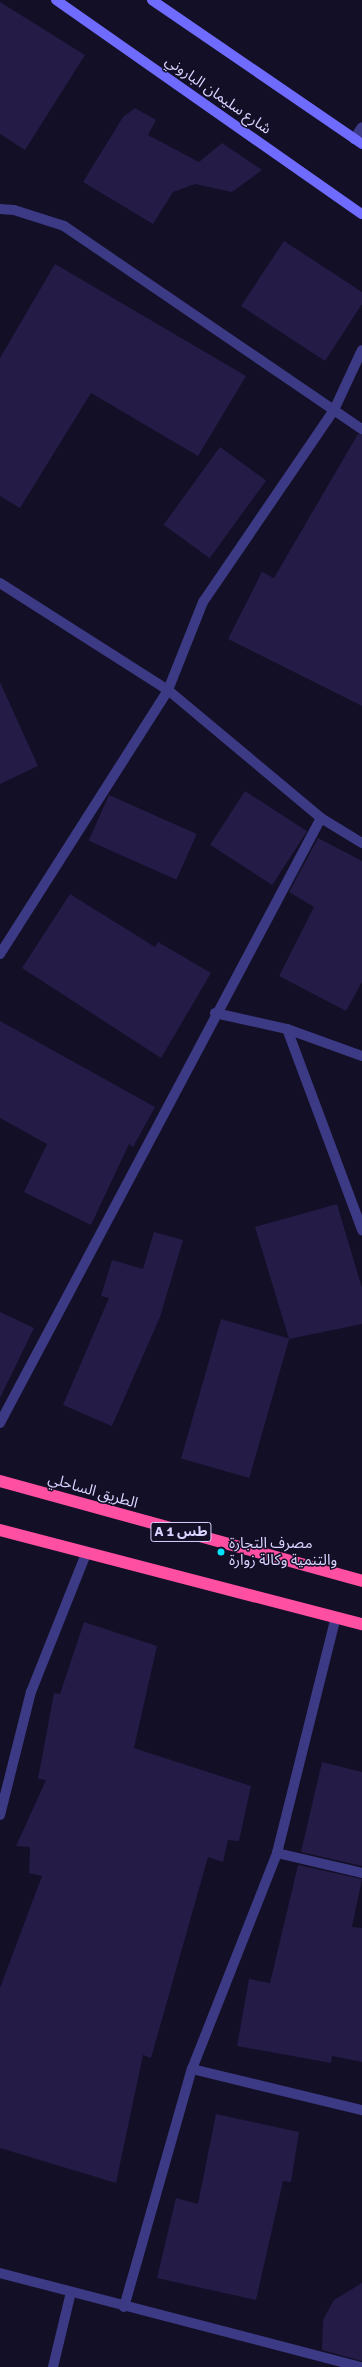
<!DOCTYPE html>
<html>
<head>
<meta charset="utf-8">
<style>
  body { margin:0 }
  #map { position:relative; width:362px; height:2367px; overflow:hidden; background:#130f26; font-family:Signika,"Noto Sans Arabic",sans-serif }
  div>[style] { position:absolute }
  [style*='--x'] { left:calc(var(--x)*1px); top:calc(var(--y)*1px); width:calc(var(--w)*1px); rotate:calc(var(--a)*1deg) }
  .building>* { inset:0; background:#241b47; transform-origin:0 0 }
  .street>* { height:10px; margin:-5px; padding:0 5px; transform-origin:5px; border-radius:5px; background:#3d3a85 }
  .secondary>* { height:10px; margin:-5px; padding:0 5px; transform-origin:5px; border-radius:5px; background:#6f6bff }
  .highway>* { height:12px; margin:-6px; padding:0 6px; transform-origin:6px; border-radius:6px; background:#ff4fa3 }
  .dots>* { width:11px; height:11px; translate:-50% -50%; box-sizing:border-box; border:2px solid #130f26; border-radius:50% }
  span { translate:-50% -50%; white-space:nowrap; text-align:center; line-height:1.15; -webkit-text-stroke:3px #130f26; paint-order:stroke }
  .shield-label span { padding:1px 3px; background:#130f26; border:1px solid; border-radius:3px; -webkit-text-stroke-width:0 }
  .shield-label { font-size:14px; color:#d9d4ff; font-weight:700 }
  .street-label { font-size:15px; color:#d9d4ff }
  .poi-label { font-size:15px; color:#d9d4ff }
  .left { translate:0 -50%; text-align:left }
</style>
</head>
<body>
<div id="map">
  <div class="building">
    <i style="clip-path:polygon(0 2px,85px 55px,25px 150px,0 134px)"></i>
    <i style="clip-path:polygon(135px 108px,156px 120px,148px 135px,199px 162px,222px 143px,262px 170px,232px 192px,195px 184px,173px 192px,153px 224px,83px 182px,123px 117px)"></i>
    <i style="clip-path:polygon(284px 241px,362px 292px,362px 304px,325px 361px,241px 306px)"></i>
    <i style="clip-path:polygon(55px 264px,246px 376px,198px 456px,91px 393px,20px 508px,0 496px,0 358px)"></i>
    <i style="clip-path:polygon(358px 434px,362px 435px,362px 706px,228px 639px,262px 572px,274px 578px)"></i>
    <i style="left:220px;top:447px;width:57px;height:96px;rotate:36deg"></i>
    <i style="clip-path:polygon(0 682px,38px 766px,0 784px)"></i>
    <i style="left:245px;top:791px;width:74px;height:64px;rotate:33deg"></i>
    <i style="left:109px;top:795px;width:96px;height:50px;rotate:24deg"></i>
    <i style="clip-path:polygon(318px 838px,362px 861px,362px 982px,346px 1011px,279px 976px,314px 907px,289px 892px)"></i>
    <i style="clip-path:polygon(70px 894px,155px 947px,158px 942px,211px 973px,161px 1058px,22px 968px)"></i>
    <i style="clip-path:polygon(0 1021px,155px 1107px,133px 1147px,129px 1144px,91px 1225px,24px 1192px,47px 1144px,0 1118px)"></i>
    <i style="clip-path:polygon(337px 1204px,362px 1288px,362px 1324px,289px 1339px,255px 1227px)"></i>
    <i style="clip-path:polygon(154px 1232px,183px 1240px,160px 1317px,112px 1426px,63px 1405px,109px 1298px,101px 1296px,112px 1260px,143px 1269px)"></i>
    <i style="clip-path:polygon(0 1312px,34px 1328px,0 1398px)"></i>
    <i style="left:221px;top:1319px;width:71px;height:145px;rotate:16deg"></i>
    <i style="clip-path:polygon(84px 1622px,157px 1646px,134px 1748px,251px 1786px,239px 1841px,228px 1840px,223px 1862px,208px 1857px,151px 2058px,143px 2055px,116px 2183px,0 2148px,0 1988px,42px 1876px,29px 1873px,30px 1847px,16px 1846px,46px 1780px,38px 1779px,54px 1693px,60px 1694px)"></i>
    <i style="clip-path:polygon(322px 1762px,362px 1772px,362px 1866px,301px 1852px)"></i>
    <i style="clip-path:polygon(298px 1865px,362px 1879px,352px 1927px,362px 1928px,362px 2062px,332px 2056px,331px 2063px,237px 2046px,249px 1979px,270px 1983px)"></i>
    <i style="clip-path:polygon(216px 2114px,299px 2132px,291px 2182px,283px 2181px,256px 2300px,157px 2278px,176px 2198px,198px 2204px)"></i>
    <i style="clip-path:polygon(362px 2283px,362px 2361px,322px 2350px,323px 2320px,334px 2300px)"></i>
  </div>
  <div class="street">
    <i style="--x:354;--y:139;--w:14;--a:-56"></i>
    <i style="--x:0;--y:209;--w:14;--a:4"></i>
    <i style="--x:14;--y:210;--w:52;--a:17.7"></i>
    <i style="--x:64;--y:226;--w:361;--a:34.3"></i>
    <i style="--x:0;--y:583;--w:199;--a:32.5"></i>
    <i style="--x:168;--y:690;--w:199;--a:39.9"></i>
    <i style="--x:321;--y:818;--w:48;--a:31.4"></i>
    <i style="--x:0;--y:954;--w:313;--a:-57.5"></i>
    <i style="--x:168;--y:690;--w:95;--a:-68.3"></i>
    <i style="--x:203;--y:602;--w:232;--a:-55.7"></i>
    <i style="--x:334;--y:410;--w:66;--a:-65"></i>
    <i style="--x:215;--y:1013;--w:74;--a:12.5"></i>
    <i style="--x:287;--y:1029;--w:215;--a:69.5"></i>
    <i style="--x:287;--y:1029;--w:80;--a:19.8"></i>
    <i style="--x:0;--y:1423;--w:685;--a:-62.05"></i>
    <i style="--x:0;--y:1815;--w:127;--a:-75.9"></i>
    <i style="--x:31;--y:1692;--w:149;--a:-68.3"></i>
    <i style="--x:277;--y:1853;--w:87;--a:13.2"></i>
    <i style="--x:192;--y:2069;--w:175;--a:13.6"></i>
    <i style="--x:0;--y:2273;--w:372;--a:14.6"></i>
    <i style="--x:124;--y:2307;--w:248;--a:-74.1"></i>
    <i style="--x:192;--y:2069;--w:232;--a:-68.5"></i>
    <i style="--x:277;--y:1853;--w:243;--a:-76"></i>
    <i style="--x:53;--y:2367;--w:77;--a:-76.5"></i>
  </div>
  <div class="secondary">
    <i style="--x:56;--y:0;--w:373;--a:35"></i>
    <i style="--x:152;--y:0;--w:255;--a:34.4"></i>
  </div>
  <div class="highway">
    <i style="--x:0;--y:1481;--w:376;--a:15.4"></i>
    <i style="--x:0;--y:1530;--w:374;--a:14.6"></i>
  </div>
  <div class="dots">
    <i style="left:221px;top:1552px;background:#00e5ff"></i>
  </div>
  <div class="shield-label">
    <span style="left:181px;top:1532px">A 1 طس</span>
  </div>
  <div class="street-label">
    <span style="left:218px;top:95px;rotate:35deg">شارع سليمان الباروني</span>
    <span style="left:93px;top:1491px;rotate:16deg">الطريق الساحلي</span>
  </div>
  <div class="poi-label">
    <span class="left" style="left:229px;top:1552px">مصرف التجارة<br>والتنمية وكالة زوارة</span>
  </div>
</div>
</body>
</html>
